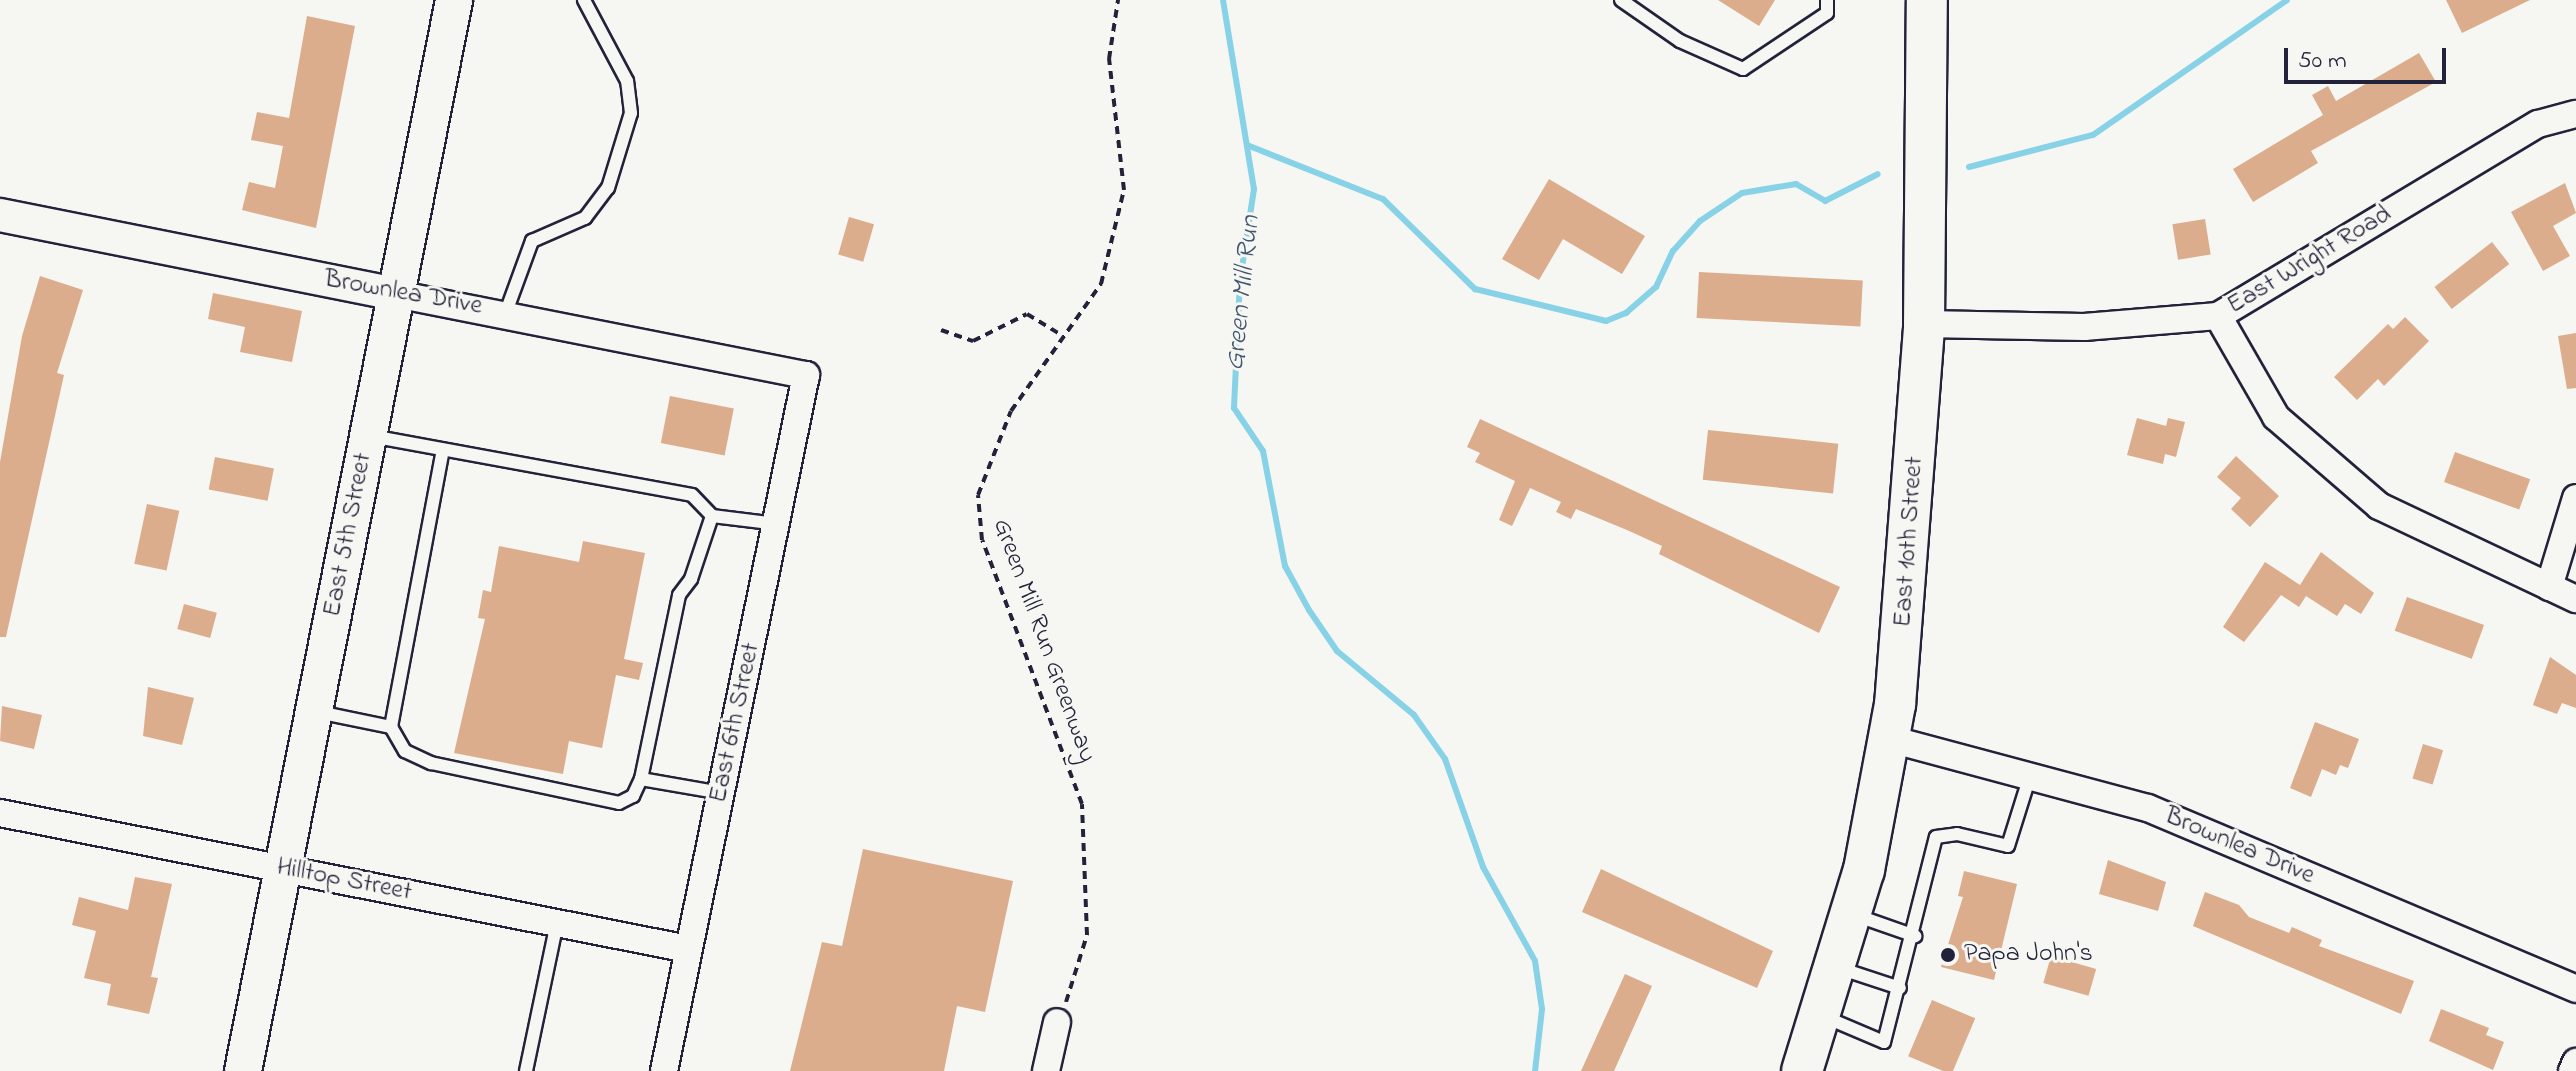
<!DOCTYPE html>
<html>
<head>
<meta charset="utf-8">
<style>
  body { margin:0 }
  #map { position:relative; width:2576px; height:1071px; overflow:hidden; background:#f6f6f2; font-family:"Indie Flower",sans-serif }
  div>[style] { position:absolute }
  [style*='--x'] { left:calc(var(--x)*1px); top:calc(var(--y)*1px); width:calc(var(--w)*1px); rotate:calc(var(--a)*1deg) }
  .stream>* { height:6px; margin:-3px; padding:0 3px; transform-origin:3px; border-radius:3px; background:#87d2e7 }
  .building>* { inset:0; background:#dbad8c; transform-origin:0 0 }
  .path>* { height:4px; margin-top:-2px; transform-origin:0; background:repeating-linear-gradient(90deg,#22223b 0 8px,transparent 0 14px) }
  .roads { filter:drop-shadow(2px 0 #22223b) drop-shadow(-2px 0 #22223b) drop-shadow(0 2px #22223b) drop-shadow(0 -2px #22223b) }
  .service>* { height:12px; margin:-6px; padding:0 6px; transform-origin:6px; border-radius:6px; background:#f6f6f2 }
  .minor>* { height:26px; margin:-13px; padding:0 13px; transform-origin:13px; border-radius:13px; background:#f6f6f2 }
  .tertiary>* { height:32px; margin:-16px; padding:0 16px; transform-origin:16px; border-radius:16px; background:#f6f6f2 }
  .secondary>* { height:36px; margin:-18px; padding:0 18px; transform-origin:18px; border-radius:18px; background:#f6f6f2 }
  .primary>* { height:40px; margin:-20px; padding:0 20px; transform-origin:20px; border-radius:20px; background:#f6f6f2 }
  .dots>* { width:22px; height:22px; translate:-50% -50%; box-sizing:border-box; border:4px solid #f6f6f2; border-radius:50% }
  span { translate:-50% -50%; white-space:nowrap; text-align:center; line-height:1.15; -webkit-text-stroke:6px #f6f6f2; paint-order:stroke }
  .street-label { font-size:26px; color:#22223b }
  .poi-label { font-size:26px; color:#22223b }
  .left { translate:0 -50%; text-align:left }
  .water-label { font-size:28px; color:#40576f; font-style:italic }
  .scale { position:absolute; left:2284px; top:48px; width:162px; height:36px; box-sizing:border-box; border:4px solid #22223b; border-top:0; padding-left:10px; font-size:24px; line-height:28px; white-space:nowrap; color:#22223b; -webkit-text-stroke:6px #f6f6f2; paint-order:stroke }
</style>
</head>
<body>
<div id="map">
  <div class="stream">
    <i style="--x:1223;--y:0;--w:192;--a:80.7"></i>
    <i style="--x:1254;--y:189;--w:92;--a:98.7"></i>
    <i style="--x:1240;--y:280;--w:128;--a:92.7"></i>
    <i style="--x:1234;--y:408;--w:52;--a:56"></i>
    <i style="--x:1263;--y:451;--w:117;--a:79.2"></i>
    <i style="--x:1285;--y:566;--w:50;--a:61.4"></i>
    <i style="--x:1309;--y:610;--w:50;--a:55.7"></i>
    <i style="--x:1337;--y:651;--w:100;--a:39.7"></i>
    <i style="--x:1414;--y:715;--w:54;--a:54.8"></i>
    <i style="--x:1445;--y:759;--w:114;--a:70.6"></i>
    <i style="--x:1483;--y:867;--w:107;--a:61"></i>
    <i style="--x:1535;--y:961;--w:49;--a:81.7"></i>
    <i style="--x:1542;--y:1009;--w:62;--a:96.4"></i>
    <i style="--x:1247;--y:145;--w:146;--a:21.7"></i>
    <i style="--x:1383;--y:199;--w:129;--a:44.4"></i>
    <i style="--x:1475;--y:289;--w:135;--a:13.7"></i>
    <i style="--x:1606;--y:321;--w:22;--a:-22"></i>
    <i style="--x:1626;--y:313;--w:40;--a:-41"></i>
    <i style="--x:1656;--y:287;--w:40;--a:-65"></i>
    <i style="--x:1673;--y:251;--w:40;--a:-48"></i>
    <i style="--x:1700;--y:221;--w:50;--a:-33.7"></i>
    <i style="--x:1742;--y:193;--w:55;--a:-9.5"></i>
    <i style="--x:1796;--y:184;--w:34;--a:30"></i>
    <i style="--x:1825;--y:201;--w:59;--a:-27"></i>
    <i style="--x:1969;--y:167;--w:128;--a:-14.5"></i>
    <i style="--x:2093;--y:135;--w:236;--a:-34.8"></i>
  </div>
  <div class="building">
    <i style="clip-path:polygon(1718px 0,1775px 0,1759px 26px)"></i>
    <i style="clip-path:polygon(2446px 0,2530px 0,2462px 33px)"></i>
    <i style="clip-path:polygon(307px 16px,355px 26px,316px 228px,242px 210px,249px 182px,275px 188px,283px 146px,251px 140px,257px 112px,289px 118px)"></i>
    <i style="clip-path:polygon(2419px 53px,2436px 82px,2311px 151px,2318px 163px,2253px 202px,2233px 169px,2323px 115px,2312px 95px,2328px 86px,2336px 101px)"></i>
    <i style="clip-path:polygon(1549px 179px,1645px 236px,1622px 274px,1563px 239px,1539px 280px,1502px 259px)"></i>
    <i style="clip-path:polygon(2565px 183px,2576px 213px,2553px 226px,2570px 256px,2543px 271px,2511px 212px)"></i>
    <i style="left:849px;top:217px;width:26px;height:39px;rotate:16deg"></i>
    <i style="left:2205px;top:219px;width:36px;height:33px;rotate:81deg"></i>
    <i style="left:2492px;top:242px;width:28px;height:73px;rotate:52deg"></i>
    <i style="left:1699px;top:272px;width:164px;height:46px;rotate:3deg"></i>
    <i style="clip-path:polygon(40px 276px,83px 290px,57px 373px,64px 375px,6px 637px,0 637px,0 462px,22px 336px)"></i>
    <i style="clip-path:polygon(213px 293px,302px 311px,292px 362px,240px 352px,245px 327px,208px 319px)"></i>
    <i style="clip-path:polygon(2405px 317px,2429px 341px,2384px 386px,2378px 379px,2357px 400px,2334px 377px,2388px 324px,2393px 329px)"></i>
    <i style="clip-path:polygon(2576px 333px,2576px 388px,2567px 389px,2558px 336px)"></i>
    <i style="left:670px;top:396px;width:65px;height:48px;rotate:11deg"></i>
    <i style="clip-path:polygon(2137px 418px,2166px 426px,2168px 418px,2185px 422px,2176px 457px,2165px 454px,2163px 464px,2127px 455px)"></i>
    <i style="clip-path:polygon(1480px 419px,1840px 587px,1819px 633px,1659px 554px,1662px 546px,1627px 530px,1576px 509px,1571px 519px,1556px 512px,1561px 502px,1530px 488px,1512px 526px,1499px 520px,1515px 481px,1475px 462px,1480px 453px,1467px 447px)"></i>
    <i style="left:1708px;top:430px;width:131px;height:50px;rotate:6deg"></i>
    <i style="left:2455px;top:452px;width:80px;height:32px;rotate:20deg"></i>
    <i style="clip-path:polygon(2236px 456px,2279px 496px,2250px 527px,2231px 509px,2241px 498px,2217px 477px)"></i>
    <i style="left:215px;top:457px;width:60px;height:33px;rotate:11deg"></i>
    <i style="left:147px;top:504px;width:33px;height:61px;rotate:12deg"></i>
    <i style="clip-path:polygon(583px 541px,645px 553px,624px 659px,643px 663px,639px 680px,616px 675px,602px 748px,569px 741px,563px 774px,454px 753px,485px 619px,478px 618px,483px 590px,491px 592px,499px 546px,579px 562px)"></i>
    <i style="clip-path:polygon(2321px 552px,2374px 593px,2361px 614px,2345px 604px,2337px 616px,2306px 596px,2299px 607px,2281px 595px,2244px 642px,2223px 627px,2265px 562px,2300px 585px)"></i>
    <i style="left:2407px;top:597px;width:82px;height:36px;rotate:20deg"></i>
    <i style="left:184px;top:604px;width:34px;height:26px;rotate:15deg"></i>
    <i style="clip-path:polygon(2550px 657px,2576px 675px,2576px 708px,2562px 703px,2557px 714px,2533px 705px)"></i>
    <i style="clip-path:polygon(148px 687px,194px 698px,182px 745px,143px 736px)"></i>
    <i style="clip-path:polygon(2px 706px,42px 715px,34px 749px,0 741px)"></i>
    <i style="clip-path:polygon(2315px 722px,2359px 739px,2348px 768px,2340px 765px,2336px 775px,2322px 769px,2311px 797px,2290px 788px)"></i>
    <i style="left:2423px;top:744px;width:21px;height:36px;rotate:17deg"></i>
    <i style="clip-path:polygon(863px 849px,1013px 881px,985px 1012px,957px 1006px,944px 1071px,790px 1071px,822px 942px,842px 946px)"></i>
    <i style="clip-path:polygon(2108px 860px,2166px 882px,2158px 911px,2099px 894px)"></i>
    <i style="clip-path:polygon(1601px 869px,1773px 951px,1757px 988px,1582px 912px)"></i>
    <i style="clip-path:polygon(1964px 871px,2017px 884px,1994px 980px,1941px 967px,1963px 897px,1958px 896px)"></i>
    <i style="clip-path:polygon(135px 877px,172px 884px,151px 977px,158px 978px,149px 1014px,107px 1005px,111px 984px,84px 978px,96px 931px,72px 925px,79px 897px,128px 910px)"></i>
    <i style="clip-path:polygon(2205px 892px,2239px 905px,2249px 917px,2289px 933px,2292px 927px,2322px 940px,2319px 946px,2414px 981px,2401px 1014px,2193px 926px)"></i>
    <i style="left:2051px;top:956px;width:47px;height:28px;rotate:16deg"></i>
    <i style="clip-path:polygon(1625px 974px,1652px 986px,1614px 1071px,1581px 1071px)"></i>
    <i style="left:1932px;top:1000px;width:47px;height:61px;rotate:23deg"></i>
    <i style="clip-path:polygon(2441px 1009px,2489px 1028px,2486px 1035px,2504px 1042px,2493px 1070px,2429px 1041px)"></i>
  </div>
  <div class="path">
    <i style="--x:941;--y:330;--w:34;--a:19"></i>
    <i style="--x:973;--y:341;--w:60;--a:-26.6"></i>
    <i style="--x:1027;--y:314;--w:42;--a:31.4"></i>
    <i style="--x:1066;--y:1002;--w:70;--a:-72.6"></i>
    <i style="--x:1087;--y:935;--w:131;--a:-92.2"></i>
    <i style="--x:1082;--y:804;--w:282;--a:-110.7"></i>
    <i style="--x:982;--y:540;--w:45;--a:-95.1"></i>
    <i style="--x:978;--y:495;--w:90;--a:-68.6"></i>
    <i style="--x:1011;--y:411;--w:156;--a:-54.7"></i>
    <i style="--x:1101;--y:284;--w:97;--a:-76.3"></i>
    <i style="--x:1124;--y:190;--w:132;--a:-96.5"></i>
    <i style="--x:1109;--y:59;--w:60;--a:-81.3"></i>
  </div>
  <div class="roads">
    <div class="service">
      <i style="--x:1621;--y:0;--w:72;--a:34.8"></i>
      <i style="--x:1680;--y:41;--w:69;--a:24"></i>
      <i style="--x:1743;--y:69;--w:101;--a:-33.7"></i>
      <i style="--x:1827;--y:13;--w:13;--a:-90"></i>
      <i style="--x:506;--y:312;--w:76;--a:-69.9"></i>
      <i style="--x:532;--y:241;--w:58;--a:-23.5"></i>
      <i style="--x:585;--y:218;--w:38;--a:-53"></i>
      <i style="--x:608;--y:188;--w:78;--a:-73"></i>
      <i style="--x:631;--y:113;--w:32;--a:-97"></i>
      <i style="--x:627;--y:81;--w:92;--a:-118"></i>
      <i style="--x:371;--y:436;--w:326;--a:10.4"></i>
      <i style="--x:692;--y:495;--w:29;--a:46"></i>
      <i style="--x:318;--y:712;--w:75;--a:11.6"></i>
      <i style="--x:391;--y:727;--w:28;--a:60"></i>
      <i style="--x:405;--y:751;--w:29;--a:25"></i>
      <i style="--x:431;--y:763;--w:192;--a:12"></i>
      <i style="--x:619;--y:803;--w:16;--a:-27"></i>
      <i style="--x:633;--y:796;--w:19;--a:-65"></i>
      <i style="--x:641;--y:779;--w:81;--a:9.9"></i>
      <i style="--x:391;--y:727;--w:282;--a:-79.4"></i>
      <i style="--x:641;--y:779;--w:188;--a:-78.3"></i>
      <i style="--x:679;--y:595;--w:20;--a:-53"></i>
      <i style="--x:691;--y:579;--w:66;--a:-71.6"></i>
      <i style="--x:712;--y:516;--w:65;--a:7"></i>
      <i style="--x:1855;--y:915;--w:64;--a:19.3"></i>
      <i style="--x:1839;--y:968;--w:64;--a:18.2"></i>
      <i style="--x:1825;--y:1017;--w:64;--a:23"></i>
      <i style="--x:1884;--y:1042;--w:211;--a:-75.8"></i>
      <i style="--x:1936;--y:837;--w:21;--a:-8"></i>
      <i style="--x:1957;--y:834;--w:52;--a:13.2"></i>
      <i style="--x:2008;--y:846;--w:73;--a:-72.6"></i>
      <i style="--x:526;--y:1071;--w:151;--a:-78.2"></i>
    </div>
    <div class="minor">
      <i style="--x:396;--y:294;--w:418;--a:11.2"></i>
      <i style="--x:806;--y:375;--w:710;--a:101.53"></i>
      <i style="--x:2218;--y:316;--w:116;--a:60.1"></i>
      <i style="--x:2276;--y:417;--w:136;--a:40.8"></i>
      <i style="--x:2379;--y:506;--w:218;--a:25.3"></i>
      <i style="--x:1924;--y:324;--w:160;--a:1.1"></i>
      <i style="--x:2084;--y:327;--w:134;--a:-4.7"></i>
      <i style="--x:2218;--y:316;--w:373;--a:-31"></i>
      <i style="--x:2538;--y:124;--w:39;--a:-15"></i>
      <i style="--x:2549;--y:587;--w:93;--a:-73.1"></i>
      <i style="--x:1890;--y:739;--w:267;--a:15"></i>
      <i style="--x:2148;--y:808;--w:465;--a:22.9"></i>
      <i style="--x:0;--y:813;--w:701;--a:11.18"></i>
      <i style="--x:1046;--y:1071;--w:50;--a:-77.3"></i>
      <i style="--x:2572;--y:1071;--w:10;--a:-66"></i>
    </div>
    <div class="tertiary">
      <i style="--x:0;--y:215;--w:404;--a:11.3"></i>
    </div>
    <div class="secondary">
      <i style="--x:243;--y:1071;--w:1092;--a:-78.85"></i>
    </div>
    <div class="primary">
      <i style="--x:1802;--y:1071;--w:210;--a:-72.9"></i>
      <i style="--x:1864;--y:870;--w:168;--a:-79.4"></i>
      <i style="--x:1895;--y:705;--w:382;--a:-85.6"></i>
      <i style="--x:1924;--y:324;--w:324;--a:-89.5"></i>
    </div>
  </div>
  <div class="dots">
    <i style="left:1948px;top:955px;background:#22223b"></i>
  </div>
  <div class="street-label">
    <span style="left:2310px;top:261px;rotate:-31deg">East Wright Road</span>
    <span style="left:403px;top:294px;rotate:10deg">Brownlea Drive</span>
    <span style="left:349px;top:535px;rotate:-79deg">East 5th Street</span>
    <span style="left:1910px;top:542px;rotate:-86deg">East 10th Street</span>
    <span style="left:1043px;top:641px;rotate:70deg">Green Mill Run Greenway</span>
    <span style="left:736px;top:723px;rotate:-78deg">East 6th Street</span>
    <span style="left:2239px;top:847px;rotate:23deg">Brownlea Drive</span>
    <span style="left:344px;top:881px;rotate:11deg">Hilltop Street</span>
  </div>
  <div class="poi-label">
    <span class="left" style="left:1964px;top:955px">Papa John's</span>
  </div>
  <div class="water-label">
    <span style="left:1244px;top:293px;rotate:-84deg">Green Mill Run</span>
  </div>
  <div class="scale">50 m</div>
</div>
</body>
</html>
